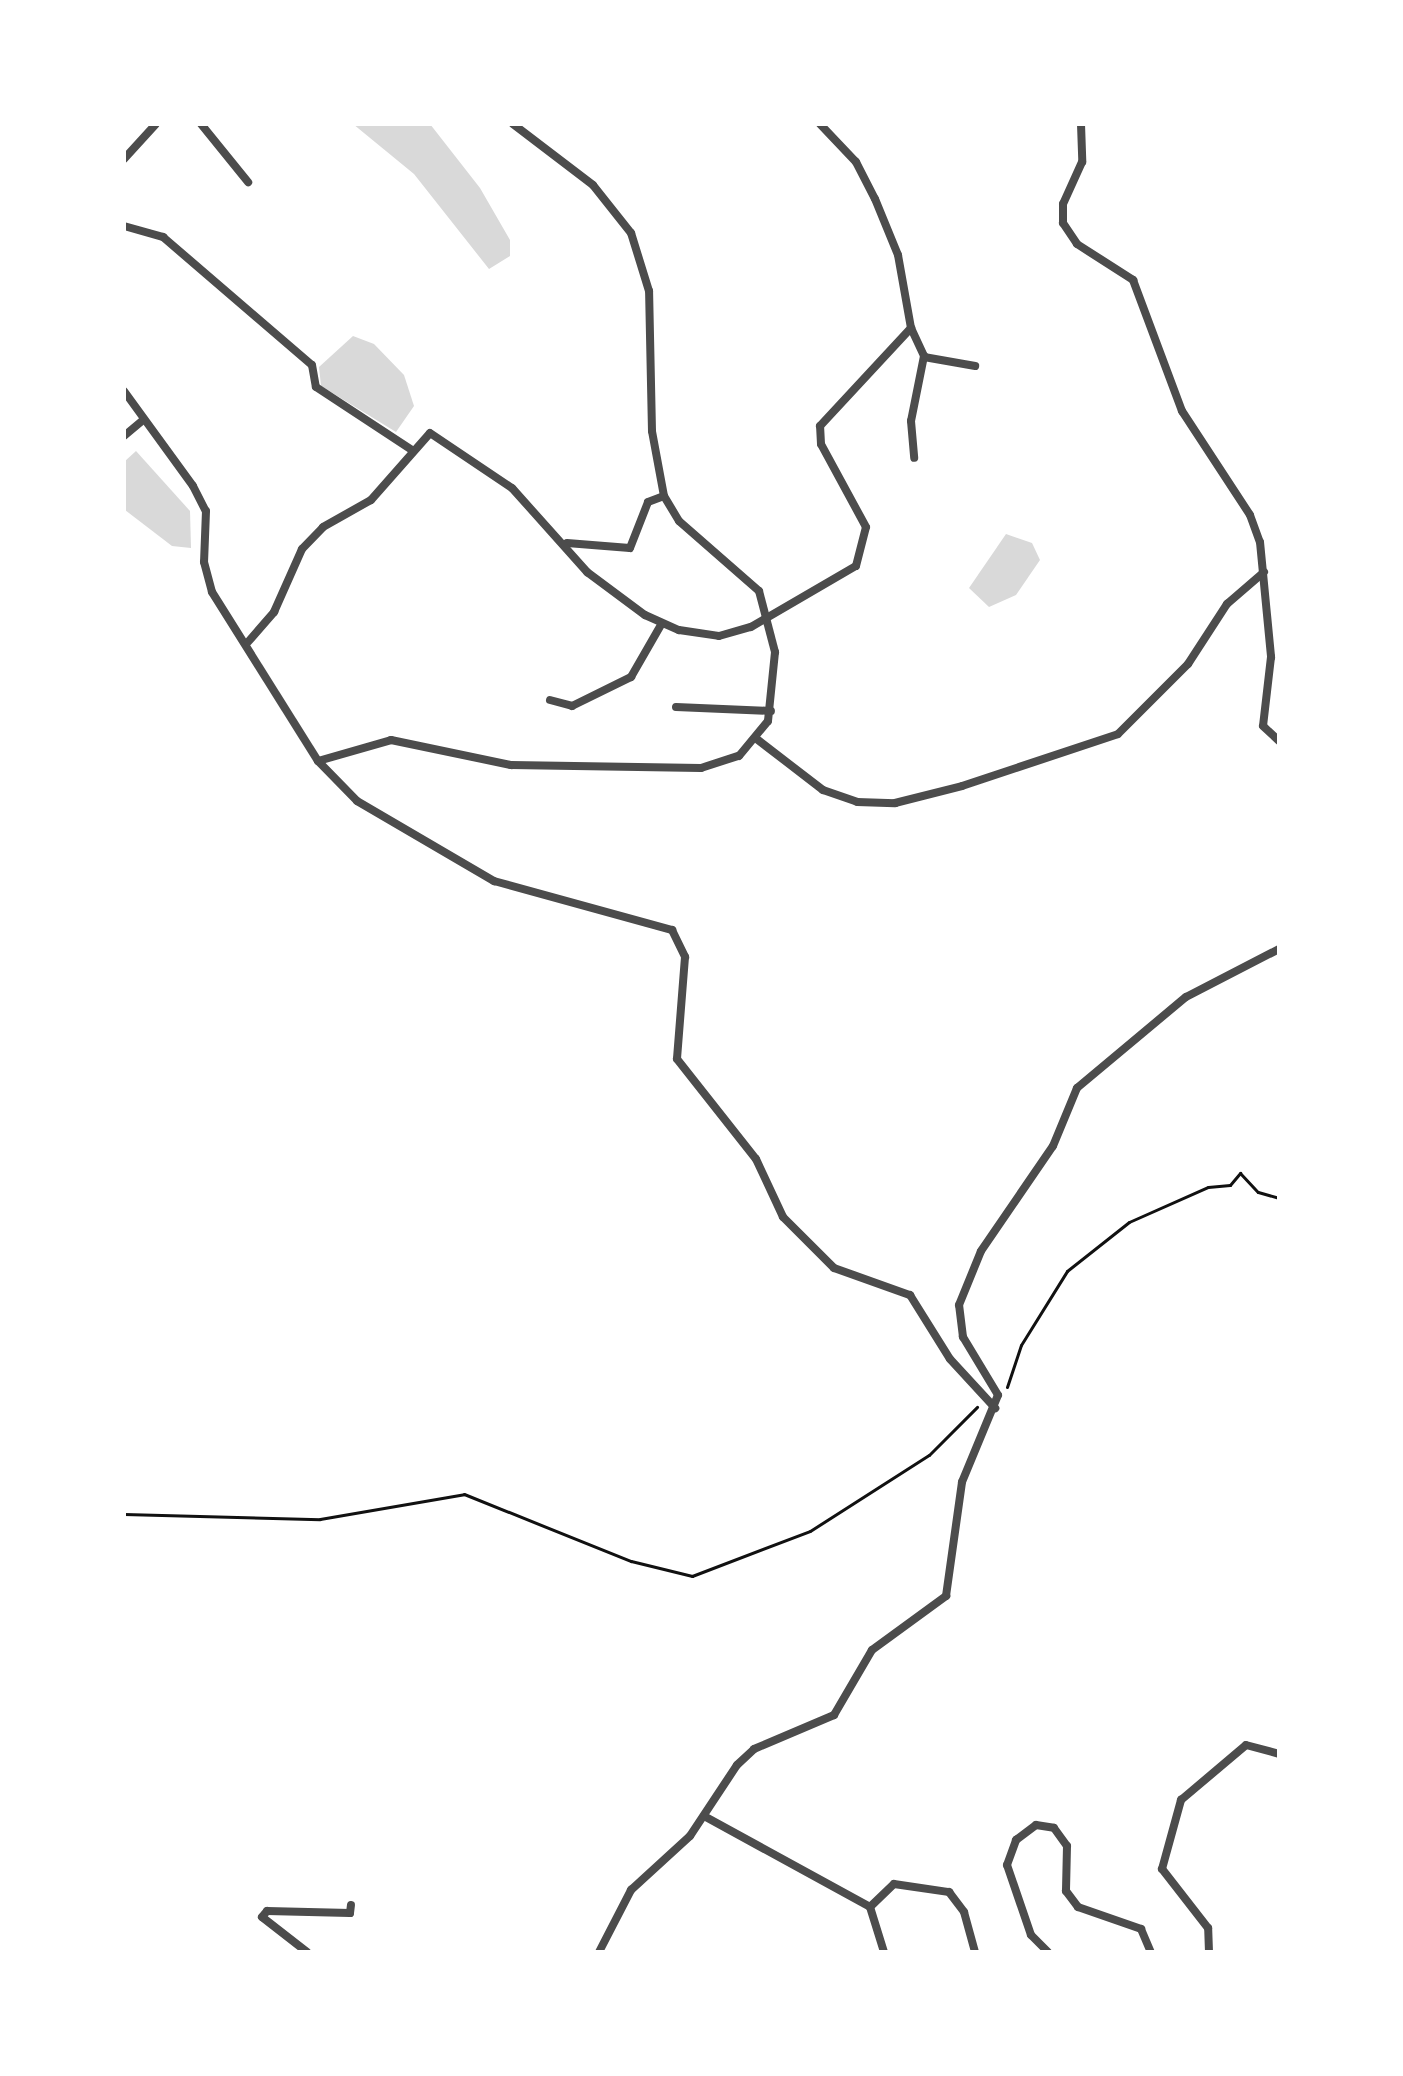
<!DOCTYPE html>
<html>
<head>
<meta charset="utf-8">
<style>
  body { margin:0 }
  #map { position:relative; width:1403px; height:2076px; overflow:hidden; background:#fff; font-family:"Asap Condensed",sans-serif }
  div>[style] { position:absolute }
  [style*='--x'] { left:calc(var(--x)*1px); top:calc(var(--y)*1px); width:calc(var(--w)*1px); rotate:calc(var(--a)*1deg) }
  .water>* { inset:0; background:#d9d9d9 }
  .path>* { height:3px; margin:-1.5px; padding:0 1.5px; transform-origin:1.5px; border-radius:1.5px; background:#111 }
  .minor>* { height:8px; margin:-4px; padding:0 4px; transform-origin:4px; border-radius:4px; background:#4c4c4c }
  span { translate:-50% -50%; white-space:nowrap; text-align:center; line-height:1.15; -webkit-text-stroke:6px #fff; paint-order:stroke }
  .frame { position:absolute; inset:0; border:126px solid #fff; pointer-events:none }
</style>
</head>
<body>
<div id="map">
  <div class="water">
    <i style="clip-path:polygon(353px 124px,430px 124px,480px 188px,510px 240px,510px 256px,489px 269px,414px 174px)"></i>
    <i style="clip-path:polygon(353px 336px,374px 344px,404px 375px,414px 406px,396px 432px,321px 386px,319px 367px)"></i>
    <i style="clip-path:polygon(136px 451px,190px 511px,191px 548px,172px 546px,125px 510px,124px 462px)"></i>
    <i style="clip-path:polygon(1006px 534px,1032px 543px,1040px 560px,1016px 595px,989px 607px,969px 588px)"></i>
  </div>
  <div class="path">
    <i style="--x:1007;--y:1387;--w:44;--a:-71.6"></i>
    <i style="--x:1021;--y:1345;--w:87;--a:-58.1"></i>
    <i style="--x:1067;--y:1271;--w:79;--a:-38.3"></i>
    <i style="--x:1129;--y:1222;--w:86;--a:-23.9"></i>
    <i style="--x:1208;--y:1187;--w:22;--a:-5"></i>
    <i style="--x:1230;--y:1185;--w:16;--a:-50"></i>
    <i style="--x:1240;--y:1173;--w:26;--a:47"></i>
    <i style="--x:1258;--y:1192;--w:22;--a:16"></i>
    <i style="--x:124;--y:1514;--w:196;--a:1.5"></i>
    <i style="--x:320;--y:1519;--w:146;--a:-9.8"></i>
    <i style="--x:464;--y:1494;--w:180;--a:21.9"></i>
    <i style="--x:631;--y:1561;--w:63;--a:13.8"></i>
    <i style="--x:692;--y:1576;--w:126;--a:-20.9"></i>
    <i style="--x:810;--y:1531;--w:141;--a:-32.6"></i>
    <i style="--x:929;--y:1455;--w:68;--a:-45"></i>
  </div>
  <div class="minor">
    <i style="--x:201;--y:124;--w:75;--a:51"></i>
    <i style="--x:1081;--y:124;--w:38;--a:88"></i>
    <i style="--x:1082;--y:162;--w:46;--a:114.3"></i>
    <i style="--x:1063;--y:204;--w:19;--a:90"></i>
    <i style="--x:1063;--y:223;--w:25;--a:56"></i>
    <i style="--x:1077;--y:244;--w:67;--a:32.7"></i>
    <i style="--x:1133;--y:280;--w:140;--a:69.5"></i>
    <i style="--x:1182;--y:411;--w:124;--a:56.8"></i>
    <i style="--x:1250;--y:515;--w:29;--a:70"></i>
    <i style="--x:1260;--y:542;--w:116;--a:84.5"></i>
    <i style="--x:1271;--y:657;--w:69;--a:96.6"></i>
    <i style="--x:1263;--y:726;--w:22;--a:43"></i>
    <i style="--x:124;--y:159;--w:47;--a:-47.6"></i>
    <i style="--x:124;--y:226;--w:41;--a:15.8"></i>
    <i style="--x:163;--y:237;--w:196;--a:40.7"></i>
    <i style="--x:312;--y:365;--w:22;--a:80"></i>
    <i style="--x:316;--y:387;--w:115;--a:33.3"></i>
    <i style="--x:911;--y:328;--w:31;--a:65"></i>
    <i style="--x:924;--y:356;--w:66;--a:101.3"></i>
    <i style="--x:911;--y:421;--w:37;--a:85"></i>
    <i style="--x:924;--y:357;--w:52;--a:10"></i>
    <i style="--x:124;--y:391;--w:117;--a:54"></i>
    <i style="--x:193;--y:486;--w:28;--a:63"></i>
    <i style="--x:206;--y:511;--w:51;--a:92.2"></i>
    <i style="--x:204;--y:562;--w:31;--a:75"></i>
    <i style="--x:212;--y:592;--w:199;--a:57.9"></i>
    <i style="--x:318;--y:761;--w:56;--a:45.7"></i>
    <i style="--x:357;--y:801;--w:159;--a:30.3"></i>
    <i style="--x:494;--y:881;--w:185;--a:15.4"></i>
    <i style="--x:672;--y:930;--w:30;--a:64"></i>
    <i style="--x:685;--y:957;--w:102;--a:94.5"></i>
    <i style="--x:677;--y:1059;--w:127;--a:51.7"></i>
    <i style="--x:756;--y:1159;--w:64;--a:65"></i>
    <i style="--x:783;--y:1217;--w:72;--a:45"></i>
    <i style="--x:834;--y:1268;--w:81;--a:19.6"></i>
    <i style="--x:910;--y:1295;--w:75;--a:58"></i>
    <i style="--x:950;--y:1359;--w:67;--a:47.4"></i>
    <i style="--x:124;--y:436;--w:23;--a:-40"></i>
    <i style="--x:567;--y:543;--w:63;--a:4.5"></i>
    <i style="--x:630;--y:548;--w:49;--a:-68.6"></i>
    <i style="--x:648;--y:502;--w:17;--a:-21"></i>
    <i style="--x:248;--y:642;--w:40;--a:-49"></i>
    <i style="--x:274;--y:612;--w:69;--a:-66"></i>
    <i style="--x:302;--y:549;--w:30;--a:-46"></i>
    <i style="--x:323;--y:527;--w:55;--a:-29.4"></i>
    <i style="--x:371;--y:500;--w:89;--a:-48.6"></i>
    <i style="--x:430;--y:433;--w:99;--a:33.9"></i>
    <i style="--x:512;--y:488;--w:113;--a:48.2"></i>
    <i style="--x:587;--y:572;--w:72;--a:36.6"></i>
    <i style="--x:645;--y:615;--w:37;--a:24"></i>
    <i style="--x:679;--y:630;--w:40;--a:8.5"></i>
    <i style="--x:719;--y:636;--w:33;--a:-16"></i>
    <i style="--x:751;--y:627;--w:121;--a:-30.2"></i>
    <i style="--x:856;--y:566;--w:40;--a:-75.6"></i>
    <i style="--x:866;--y:527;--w:94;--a:-118.5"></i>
    <i style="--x:821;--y:444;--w:18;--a:-93"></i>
    <i style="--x:820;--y:426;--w:134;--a:-47.1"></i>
    <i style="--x:911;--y:328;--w:74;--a:-100.1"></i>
    <i style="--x:898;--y:255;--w:61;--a:-112.3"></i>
    <i style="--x:875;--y:199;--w:42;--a:-117.2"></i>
    <i style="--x:856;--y:162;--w:52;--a:-133.5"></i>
    <i style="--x:550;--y:700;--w:23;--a:15"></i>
    <i style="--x:572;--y:706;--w:66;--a:-26.2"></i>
    <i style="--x:631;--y:677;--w:62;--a:-60.1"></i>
    <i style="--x:676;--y:707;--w:95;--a:2.4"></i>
    <i style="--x:758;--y:740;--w:82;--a:37.6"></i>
    <i style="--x:823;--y:790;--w:36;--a:19"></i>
    <i style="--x:857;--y:802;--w:38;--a:2"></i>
    <i style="--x:895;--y:803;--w:69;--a:-14.2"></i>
    <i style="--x:962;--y:786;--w:164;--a:-18.4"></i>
    <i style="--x:1118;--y:734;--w:99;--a:-45"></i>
    <i style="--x:1188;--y:664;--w:72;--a:-57"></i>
    <i style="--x:1227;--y:604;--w:49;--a:-40.9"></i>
    <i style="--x:318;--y:761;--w:76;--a:-16"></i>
    <i style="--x:391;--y:740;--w:123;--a:11.8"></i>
    <i style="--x:511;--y:765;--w:190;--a:0.9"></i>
    <i style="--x:701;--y:768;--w:40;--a:-18"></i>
    <i style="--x:739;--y:756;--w:45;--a:-50.4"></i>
    <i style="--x:768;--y:721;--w:69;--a:-84.2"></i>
    <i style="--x:775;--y:652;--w:63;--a:-104.7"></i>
    <i style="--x:759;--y:591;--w:106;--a:-138.8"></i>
    <i style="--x:679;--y:521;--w:29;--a:-121"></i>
    <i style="--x:664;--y:496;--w:66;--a:-100.5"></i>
    <i style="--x:652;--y:431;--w:140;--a:-91.2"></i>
    <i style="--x:649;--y:291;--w:61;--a:-107.2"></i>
    <i style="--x:631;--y:233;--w:61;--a:-128.4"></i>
    <i style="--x:593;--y:185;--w:101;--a:-142.7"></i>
    <i style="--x:704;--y:1816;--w:189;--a:28.7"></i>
    <i style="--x:870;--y:1907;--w:47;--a:72.7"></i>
    <i style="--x:870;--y:1907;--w:33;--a:-44"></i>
    <i style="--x:894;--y:1884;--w:56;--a:8.3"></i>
    <i style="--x:949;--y:1892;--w:25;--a:53"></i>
    <i style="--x:964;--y:1912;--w:41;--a:74.6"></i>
    <i style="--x:307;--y:1952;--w:57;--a:-142.1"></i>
    <i style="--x:262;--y:1917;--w:8;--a:-50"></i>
    <i style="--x:267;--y:1911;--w:83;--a:1.4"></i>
    <i style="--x:350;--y:1913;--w:8;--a:-83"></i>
    <i style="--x:599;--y:1952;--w:70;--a:-62.7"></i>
    <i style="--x:631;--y:1890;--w:80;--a:-42.5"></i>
    <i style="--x:690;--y:1836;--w:85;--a:-56.5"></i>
    <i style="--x:737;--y:1765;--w:23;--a:-43"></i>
    <i style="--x:754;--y:1749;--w:87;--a:-23"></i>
    <i style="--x:834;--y:1715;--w:75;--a:-59.7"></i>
    <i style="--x:872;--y:1650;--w:92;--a:-36.1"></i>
    <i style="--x:946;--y:1596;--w:115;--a:-82"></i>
    <i style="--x:962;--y:1482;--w:94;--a:-67.5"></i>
    <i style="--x:998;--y:1395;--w:68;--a:-121.1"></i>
    <i style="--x:963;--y:1337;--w:32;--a:-97"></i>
    <i style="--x:959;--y:1305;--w:58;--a:-67.8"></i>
    <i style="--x:981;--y:1251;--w:127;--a:-55.6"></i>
    <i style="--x:1053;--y:1146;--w:63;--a:-67.5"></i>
    <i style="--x:1077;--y:1088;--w:142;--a:-39.9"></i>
    <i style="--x:1186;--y:997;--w:105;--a:-27.3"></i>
    <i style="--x:1048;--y:1952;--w:24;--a:-135"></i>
    <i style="--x:1031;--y:1935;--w:74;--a:-108.9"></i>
    <i style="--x:1007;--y:1865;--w:27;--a:-70"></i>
    <i style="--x:1016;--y:1840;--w:25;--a:-37"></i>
    <i style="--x:1036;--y:1825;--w:18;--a:9"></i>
    <i style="--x:1054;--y:1828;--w:22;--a:54"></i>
    <i style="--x:1067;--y:1846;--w:45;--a:91.3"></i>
    <i style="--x:1066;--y:1891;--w:20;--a:53"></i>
    <i style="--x:1078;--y:1907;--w:67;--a:19.2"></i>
    <i style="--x:1141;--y:1929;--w:25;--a:67"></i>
    <i style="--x:1209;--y:1952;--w:24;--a:-92"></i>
    <i style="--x:1208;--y:1928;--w:75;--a:-127.9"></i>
    <i style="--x:1162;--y:1869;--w:72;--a:-74.6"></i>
    <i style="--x:1181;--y:1800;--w:85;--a:-40.2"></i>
    <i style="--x:1246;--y:1745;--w:34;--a:15"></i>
  </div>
  <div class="frame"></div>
</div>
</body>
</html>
